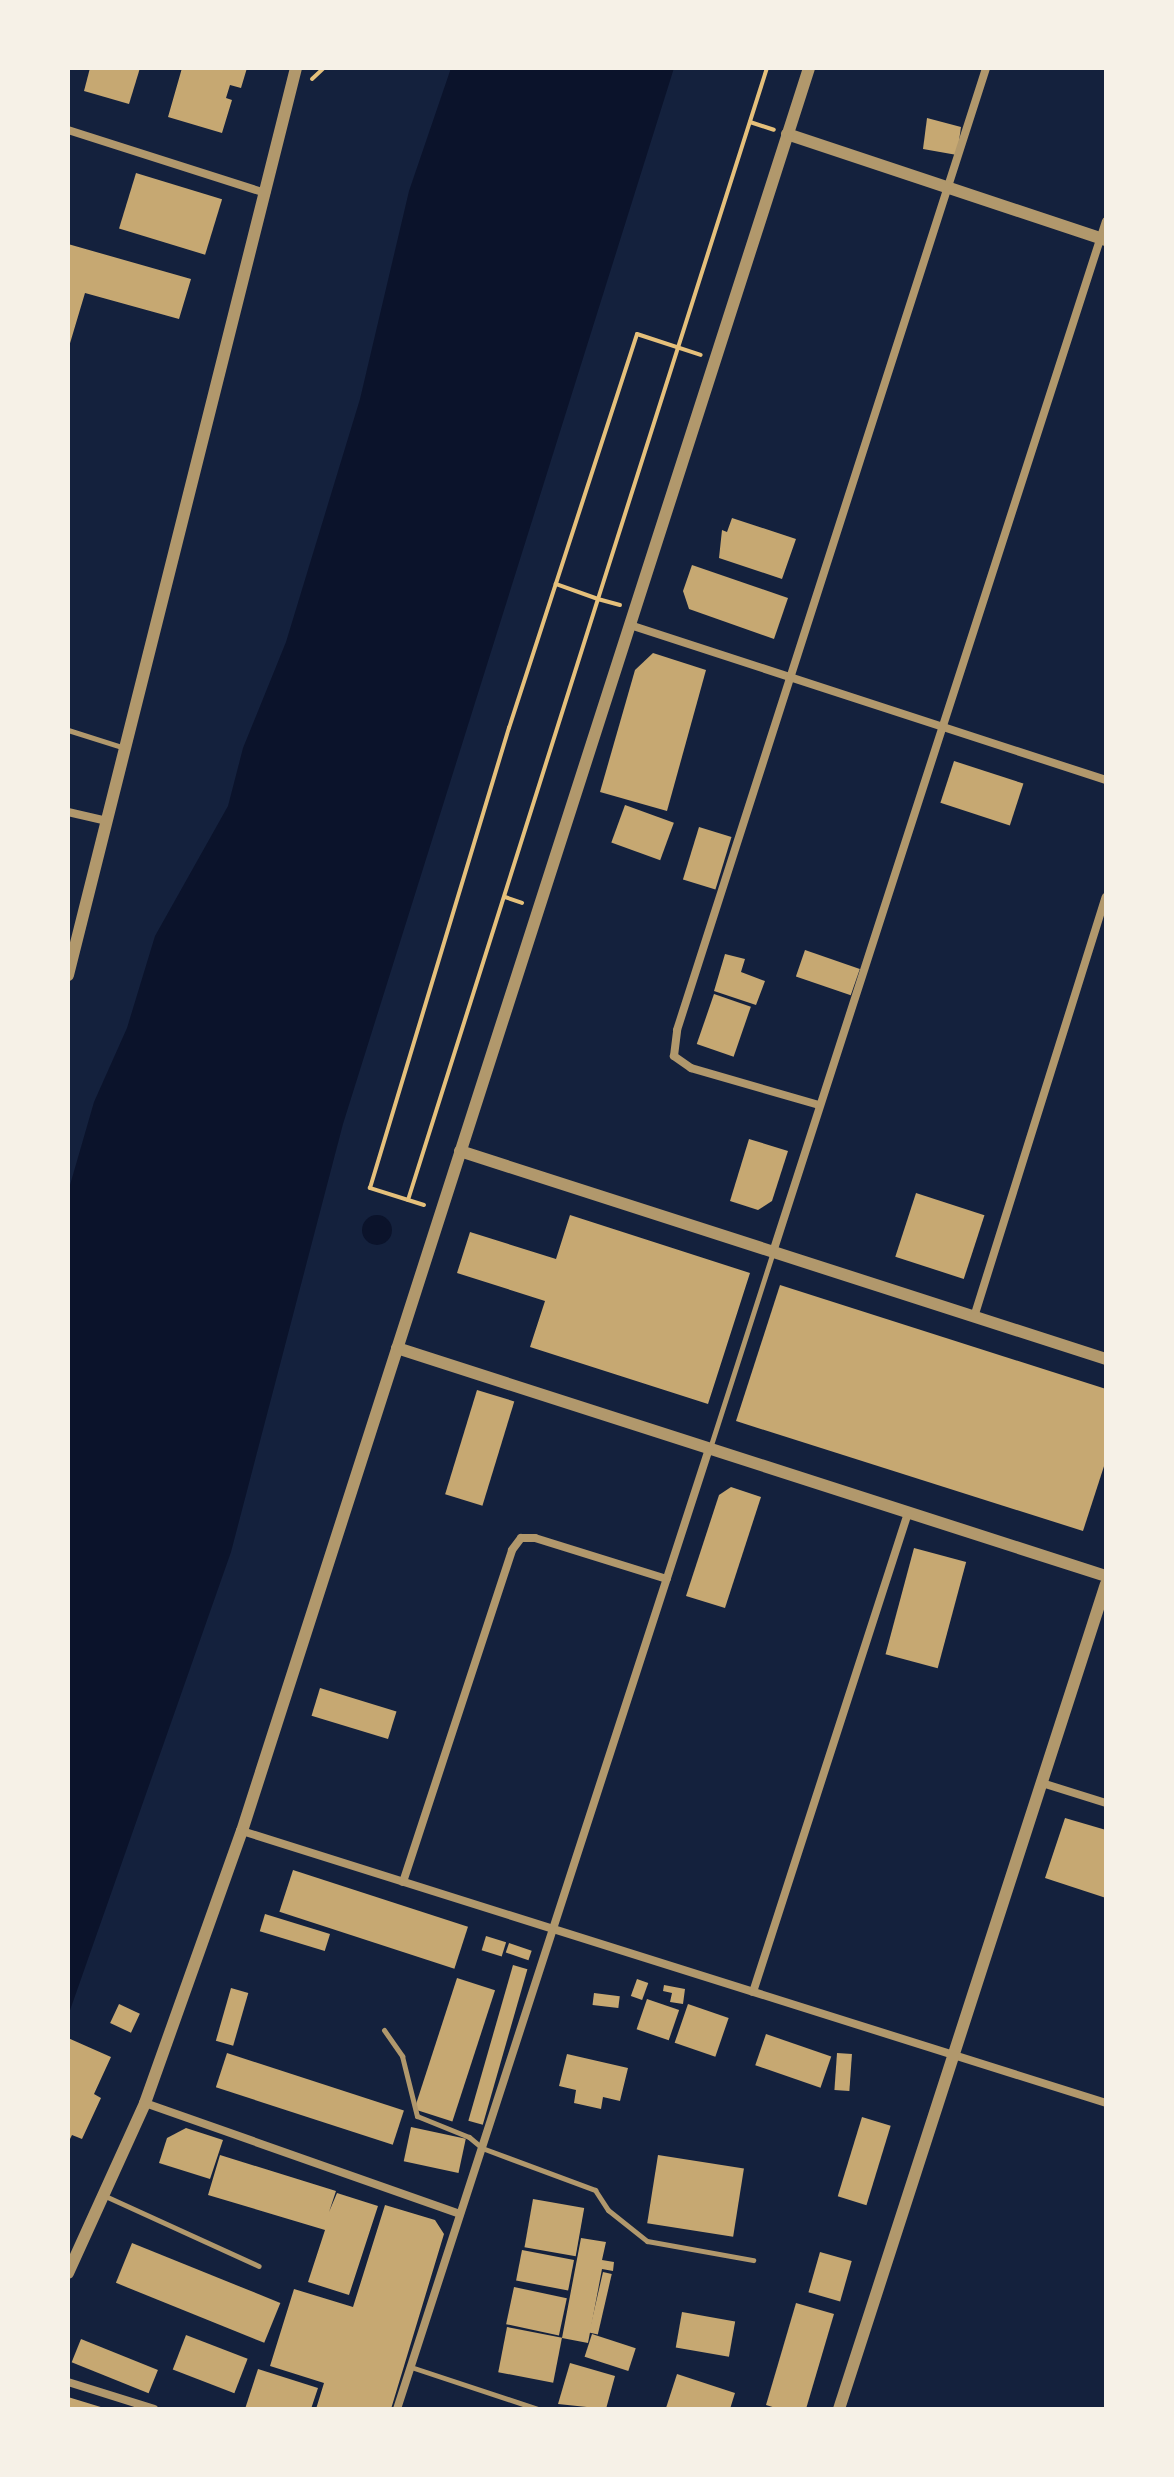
<!DOCTYPE html>
<html>
<head>
<meta charset="utf-8">
<style>
  body { margin:0 }
  #map { position:relative; width:1174px; height:2477px; overflow:hidden; background:#14213d; font-family:"Fira Sans",sans-serif }
  div>[style] { position:absolute }
  [style*='--x'] { left:calc(var(--x)*1px); top:calc(var(--y)*1px); width:calc(var(--w)*1px); rotate:calc(var(--a)*1deg) }
  .water>* { inset:0; background:#0b132b }
  .round { border-radius:50% }
  .building>* { inset:0; background:#c6a872; transform-origin:0 0 }
  .path>* { height:4px; margin:-2px; padding:0 2px; transform-origin:2px; border-radius:2px; background:#e5c07b }
  .service>* { height:5px; margin:-2.5px; padding:0 2.5px; transform-origin:2.5px; border-radius:2.5px; background:#b1986c }
  .minor>* { height:8px; margin:-4px; padding:0 4px; transform-origin:4px; border-radius:4px; background:#b1986c }
  .tertiary>* { height:12px; margin:-6px; padding:0 6px; transform-origin:6px; border-radius:6px; background:#b1986c }
  span { translate:-50% -50%; white-space:nowrap; text-align:center; line-height:1.15; -webkit-text-stroke:6px #f6f1e7; paint-order:stroke }
  .frame { position:absolute; inset:0; border:70px solid #f6f1e7; pointer-events:none }
</style>
</head>
<body>
<div id="map">
  <div class="water">
    <i style="clip-path:polygon(451px 68px,674px 68px,343px 1124px,231px 1552px,68px 2016px,68px 1192px,94px 1102px,127px 1028px,155px 936px,228px 806px,243px 748px,286px 642px,360px 399px,409px 191px)"></i>
    <i class="round" style="left:362px;top:1215px;width:30px;height:30px"></i>
  </div>
  <div class="building">
    <i style="clip-path:polygon(90px 68px,140px 68px,129px 104px,84px 91px)"></i>
    <i style="clip-path:polygon(182px 68px,247px 68px,241px 88px,230px 85px,226px 98px,232px 100px,222px 133px,168px 117px)"></i>
    <i style="clip-path:polygon(927px 118px,961px 127px,957px 155px,923px 149px)"></i>
    <i style="left:136px;top:173px;width:90px;height:58px;rotate:17deg"></i>
    <i style="clip-path:polygon(68px 244px,191px 279px,179px 319px,85px 293px,68px 350px)"></i>
    <i style="clip-path:polygon(732px 518px,796px 539px,782px 579px,719px 558px,722px 530px,727px 532px)"></i>
    <i style="clip-path:polygon(692px 565px,788px 598px,774px 639px,689px 609px,683px 591px)"></i>
    <i style="clip-path:polygon(653px 653px,706px 670px,667px 811px,600px 792px,635px 670px)"></i>
    <i style="left:954px;top:761px;width:73px;height:44px;rotate:18deg"></i>
    <i style="left:625px;top:805px;width:52px;height:40px;rotate:20deg"></i>
    <i style="left:699px;top:827px;width:34px;height:55px;rotate:17deg"></i>
    <i style="left:805px;top:950px;width:58px;height:28px;rotate:19deg"></i>
    <i style="clip-path:polygon(725px 954px,745px 959px,741px 972px,765px 981px,756px 1005px,714px 991px)"></i>
    <i style="left:714px;top:994px;width:39px;height:53px;rotate:19deg"></i>
    <i style="clip-path:polygon(749px 1139px,788px 1151px,772px 1201px,758px 1210px,730px 1201px)"></i>
    <i style="left:916px;top:1193px;width:72px;height:67px;rotate:18deg"></i>
    <i style="clip-path:polygon(570px 1215px,750px 1273px,708px 1404px,530px 1347px,545px 1301px,457px 1273px,470px 1232px,556px 1259px)"></i>
    <i style="clip-path:polygon(780px 1285px,1106px 1389px,1106px 1460px,1083px 1531px,736px 1421px)"></i>
    <i style="left:477px;top:1390px;width:39px;height:109px;rotate:17deg"></i>
    <i style="clip-path:polygon(731px 1487px,761px 1497px,725px 1608px,686px 1596px,719px 1495px)"></i>
    <i style="left:914px;top:1548px;width:54px;height:110px;rotate:15deg"></i>
    <i style="left:320px;top:1688px;width:80px;height:29px;rotate:17deg"></i>
    <i style="clip-path:polygon(1065px 1818px,1106px 1830px,1106px 1898px,1045px 1878px)"></i>
    <i style="left:293px;top:1870px;width:184px;height:44px;rotate:18deg"></i>
    <i style="left:265px;top:1914px;width:68px;height:18px;rotate:17deg"></i>
    <i style="left:486px;top:1936px;width:21px;height:15px;rotate:17deg"></i>
    <i style="left:509px;top:1943px;width:24px;height:10px;rotate:19deg"></i>
    <i style="left:513px;top:1965px;width:15px;height:162px;rotate:16deg"></i>
    <i style="left:457px;top:1978px;width:40px;height:138px;rotate:18deg"></i>
    <i style="left:637px;top:1979px;width:12px;height:18px;rotate:20deg"></i>
    <i style="clip-path:polygon(664px 1985px,685px 1989px,683px 2004px,670px 2002px,672px 1993px,663px 1991px)"></i>
    <i style="left:231px;top:1988px;width:18px;height:55px;rotate:16deg"></i>
    <i style="left:594px;top:1993px;width:26px;height:12px;rotate:7deg"></i>
    <i style="left:647px;top:1999px;width:34px;height:32px;rotate:19deg"></i>
    <i style="left:119px;top:2004px;width:23px;height:21px;rotate:25deg"></i>
    <i style="left:688px;top:2004px;width:43px;height:41px;rotate:19deg"></i>
    <i style="left:766px;top:2034px;width:69px;height:33px;rotate:19deg"></i>
    <i style="clip-path:polygon(68px 2038px,111px 2057px,94px 2094px,101px 2098px,82px 2139px,72px 2135px,68px 2143px)"></i>
    <i style="left:227px;top:2053px;width:186px;height:36px;rotate:18deg"></i>
    <i style="left:837px;top:2053px;width:15px;height:37px;rotate:4deg"></i>
    <i style="clip-path:polygon(567px 2054px,628px 2068px,620px 2101px,603px 2097px,601px 2109px,574px 2103px,576px 2090px,559px 2086px)"></i>
    <i style="left:862px;top:2117px;width:30px;height:83px;rotate:17deg"></i>
    <i style="left:411px;top:2127px;width:56px;height:35px;rotate:12deg"></i>
    <i style="clip-path:polygon(186px 2128px,223px 2140px,210px 2179px,159px 2163px,167px 2138px)"></i>
    <i style="clip-path:polygon(220px 2155px,336px 2191px,329px 2212px,337px 2193px,378px 2206px,349px 2295px,308px 2282px,325px 2230px,208px 2195px)"></i>
    <i style="left:658px;top:2155px;width:87px;height:69px;rotate:9deg"></i>
    <i style="left:533px;top:2199px;width:52px;height:49px;rotate:10deg"></i>
    <i style="clip-path:polygon(385px 2205px,435px 2220px,444px 2234px,391px 2409px,316px 2409px,324px 2383px,270px 2366px,294px 2289px,353px 2307px)"></i>
    <i style="clip-path:polygon(581px 2238px,606px 2242px,602px 2260px,614px 2262px,613px 2271px,602px 2269px,588px 2343px,562px 2338px)"></i>
    <i style="left:132px;top:2243px;width:160px;height:43px;rotate:22deg"></i>
    <i style="left:522px;top:2250px;width:53px;height:31px;rotate:11deg"></i>
    <i style="left:820px;top:2252px;width:33px;height:42px;rotate:16deg"></i>
    <i style="left:603px;top:2272px;width:9px;height:62px;rotate:13deg"></i>
    <i style="left:514px;top:2287px;width:54px;height:38px;rotate:12deg"></i>
    <i style="clip-path:polygon(796px 2303px,834px 2314px,806px 2409px,779px 2409px,766px 2405px)"></i>
    <i style="left:682px;top:2312px;width:54px;height:36px;rotate:10deg"></i>
    <i style="left:507px;top:2327px;width:56px;height:46px;rotate:11deg"></i>
    <i style="left:592px;top:2334px;width:46px;height:24px;rotate:18deg"></i>
    <i style="left:186px;top:2335px;width:66px;height:37px;rotate:21deg"></i>
    <i style="left:81px;top:2339px;width:83px;height:25px;rotate:22deg"></i>
    <i style="clip-path:polygon(570px 2363px,615px 2376px,606px 2409px,558px 2404px)"></i>
    <i style="clip-path:polygon(258px 2369px,318px 2388px,311px 2409px,245px 2409px)"></i>
    <i style="clip-path:polygon(677px 2374px,735px 2393px,730px 2409px,666px 2408px)"></i>
    <i style="clip-path:polygon(68px 2397px,104px 2408px,104px 2409px,68px 2409px)"></i>
  </div>
  <div class="path">
    <i style="--x:312;--y:79;--w:16;--a:-43"></i>
    <i style="--x:750;--y:122;--w:25;--a:18"></i>
    <i style="--x:620;--y:605;--w:23;--a:-165"></i>
    <i style="--x:598;--y:599;--w:557;--a:-72.35"></i>
    <i style="--x:505;--y:897;--w:18;--a:19"></i>
    <i style="--x:408;--y:1200;--w:630;--a:-72.46"></i>
    <i style="--x:598;--y:599;--w:45;--a:-160.3"></i>
    <i style="--x:424;--y:1205;--w:57;--a:-162.5"></i>
    <i style="--x:370;--y:1188;--w:481;--a:-73.2"></i>
    <i style="--x:509;--y:728;--w:414;--a:-72"></i>
    <i style="--x:637;--y:334;--w:67;--a:18.2"></i>
  </div>
  <div class="service">
    <i style="--x:68;--y:730;--w:60;--a:17.5"></i>
    <i style="--x:710;--y:1448;--w:206;--a:-72.2"></i>
    <i style="--x:384;--y:2030;--w:32;--a:55"></i>
    <i style="--x:402;--y:2056;--w:62;--a:76"></i>
    <i style="--x:417;--y:2116;--w:56;--a:22"></i>
    <i style="--x:469;--y:2137;--w:17;--a:40"></i>
    <i style="--x:482;--y:2148;--w:121;--a:20.4"></i>
    <i style="--x:595;--y:2190;--w:24;--a:57"></i>
    <i style="--x:608;--y:2210;--w:50;--a:38.5"></i>
    <i style="--x:647;--y:2241;--w:108;--a:10.2"></i>
    <i style="--x:103;--y:2195;--w:171;--a:24.5"></i>
    <i style="--x:411;--y:2367;--w:134;--a:18.3"></i>
  </div>
  <div class="minor">
    <i style="--x:68;--y:130;--w:208;--a:17.7"></i>
    <i style="--x:630;--y:625;--w:501;--a:18.04"></i>
    <i style="--x:68;--y:812;--w:40;--a:13"></i>
    <i style="--x:819;--y:1105;--w:133;--a:-163.9"></i>
    <i style="--x:691;--y:1068;--w:21;--a:-145"></i>
    <i style="--x:674;--y:1056;--w:26;--a:-83"></i>
    <i style="--x:677;--y:1030;--w:1010;--a:-72.19"></i>
    <i style="--x:773;--y:1252;--w:1083;--a:-72.1"></i>
    <i style="--x:974;--y:1317;--w:440;--a:-72.6"></i>
    <i style="--x:1042;--y:1783;--w:67;--a:17.4"></i>
    <i style="--x:242;--y:1831;--w:906;--a:17.47"></i>
    <i style="--x:403;--y:1882;--w:349;--a:-71.8"></i>
    <i style="--x:512;--y:1550;--w:15;--a:-53"></i>
    <i style="--x:521;--y:1538;--w:14;--a:0"></i>
    <i style="--x:535;--y:1538;--w:138;--a:17.3"></i>
    <i style="--x:753;--y:1992;--w:503;--a:-72.07"></i>
    <i style="--x:145;--y:2103;--w:334;--a:19.4"></i>
    <i style="--x:68;--y:2382;--w:90;--a:17.4"></i>
    <i style="--x:397;--y:2409;--w:1009;--a:-72"></i>
  </div>
  <div class="tertiary">
    <i style="--x:787;--y:134;--w:336;--a:18.4"></i>
    <i style="--x:68;--y:975;--w:935;--a:-75.89"></i>
    <i style="--x:460;--y:1151;--w:679;--a:17.85"></i>
    <i style="--x:397;--y:1348;--w:745;--a:17.83"></i>
    <i style="--x:68;--y:2273;--w:187;--a:-65.6"></i>
    <i style="--x:145;--y:2103;--w:289;--a:-70.4"></i>
    <i style="--x:242;--y:1831;--w:1852;--a:-72.17"></i>
    <i style="--x:839;--y:2409;--w:867;--a:-72.07"></i>
  </div>
  <div class="frame"></div>
</div>
</body>
</html>
